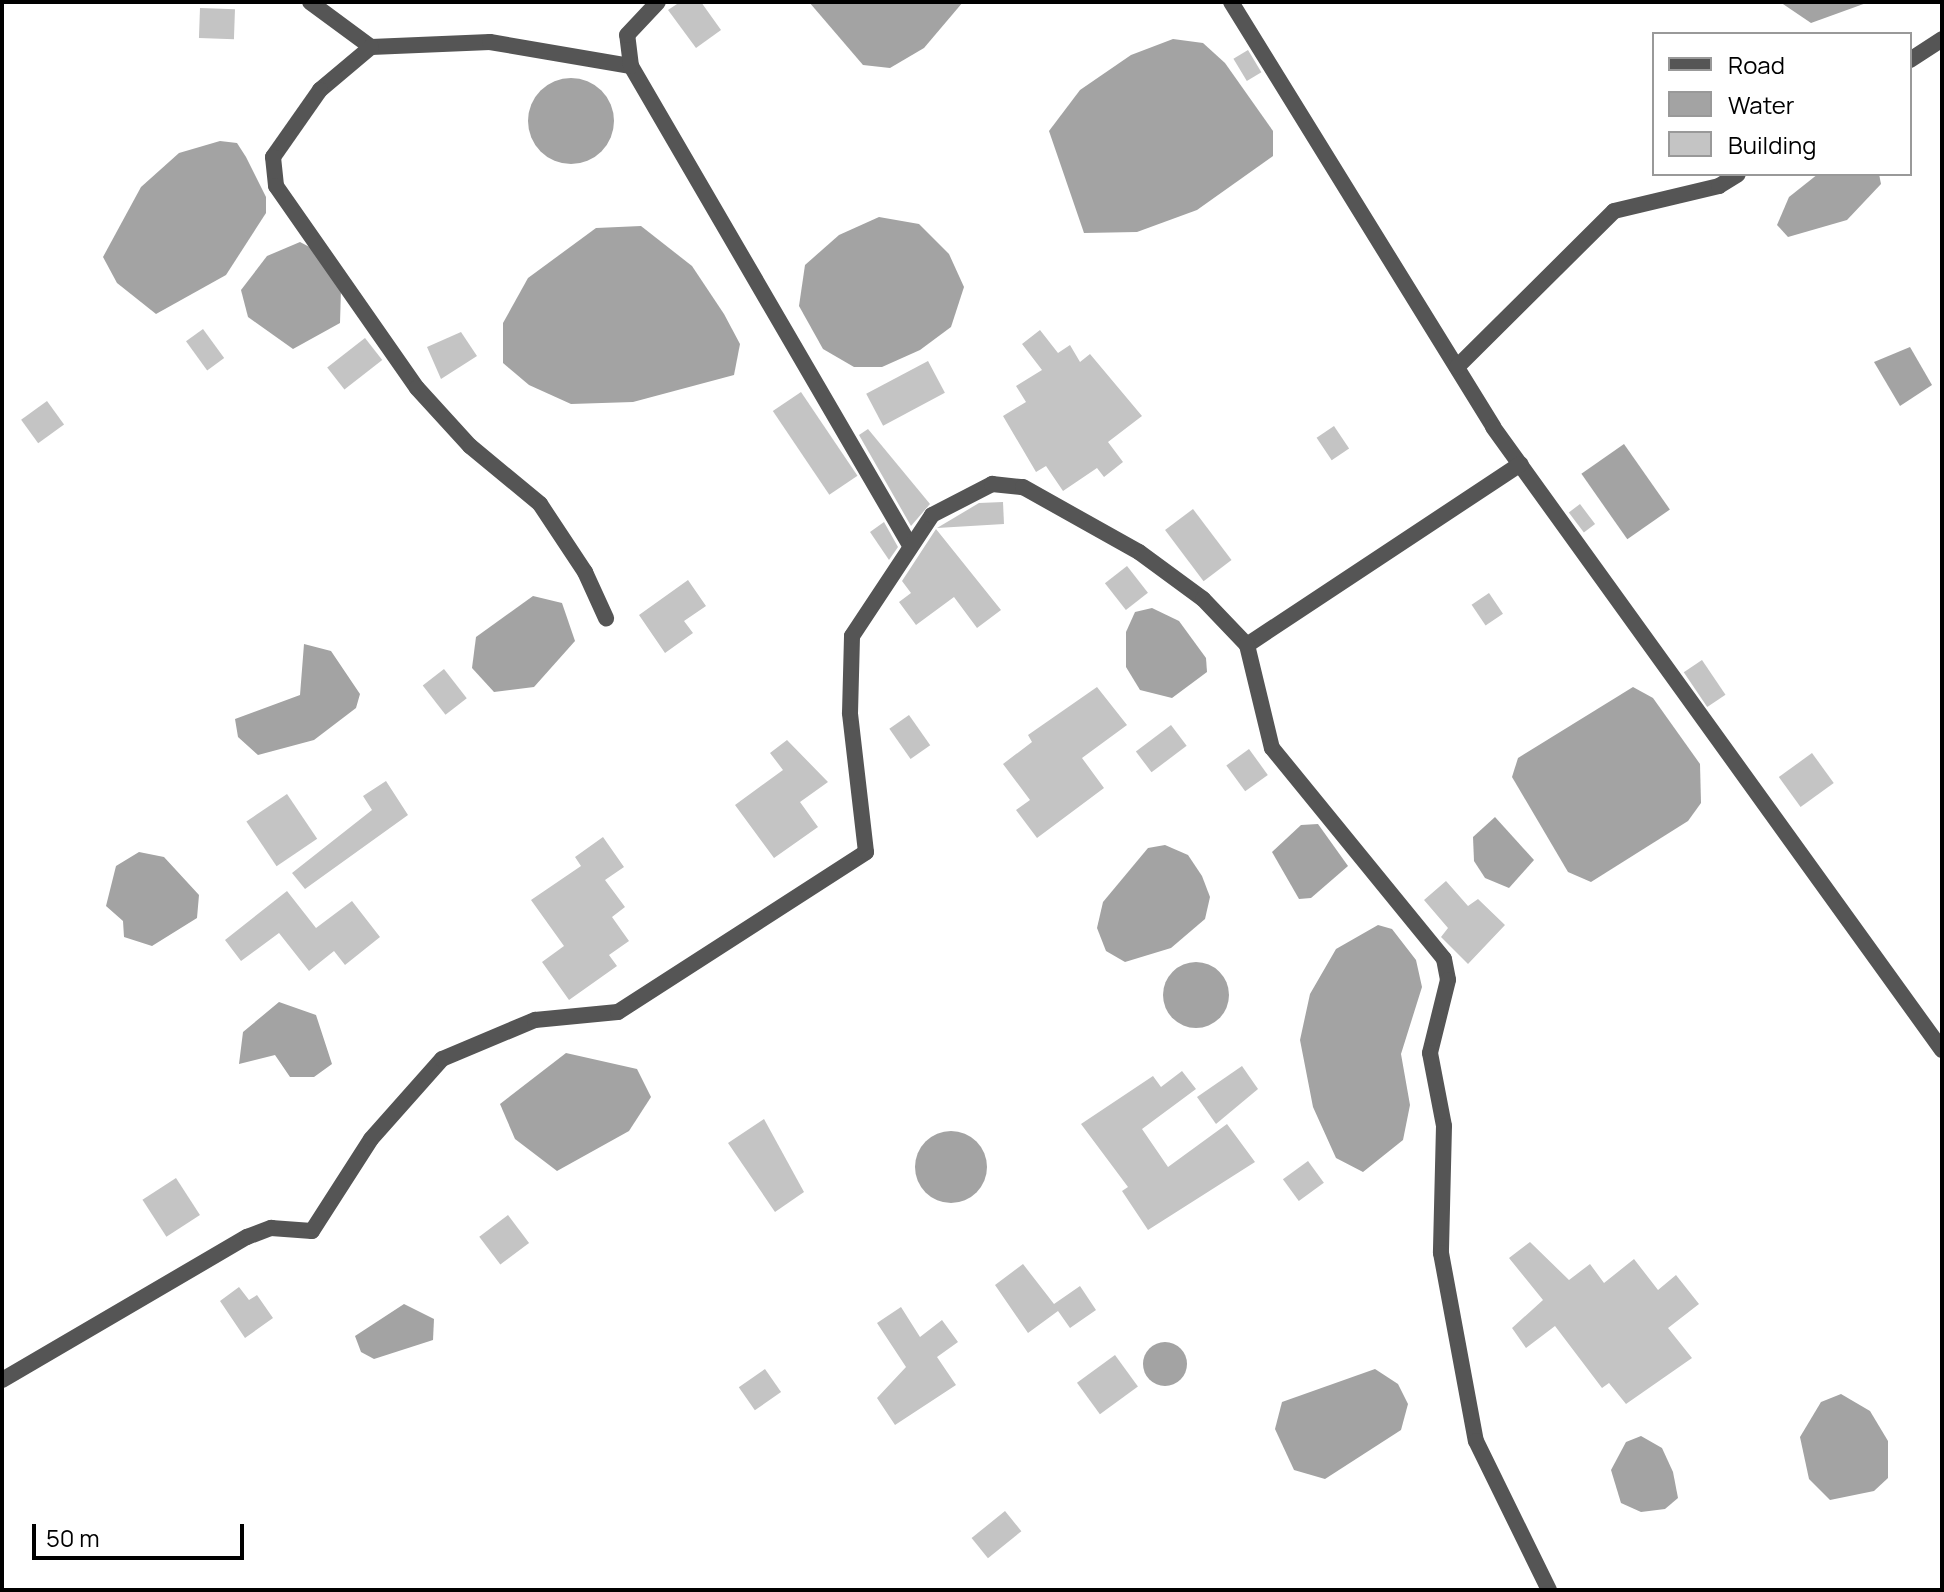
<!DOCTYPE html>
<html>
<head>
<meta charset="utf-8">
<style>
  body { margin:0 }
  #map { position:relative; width:1944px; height:1592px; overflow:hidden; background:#fff; font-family:Manrope,sans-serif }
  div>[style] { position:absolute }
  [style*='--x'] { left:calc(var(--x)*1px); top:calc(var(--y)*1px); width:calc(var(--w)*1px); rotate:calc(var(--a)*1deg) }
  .water>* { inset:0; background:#a3a3a3; transform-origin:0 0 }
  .round { border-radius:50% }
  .building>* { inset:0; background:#c4c4c4; transform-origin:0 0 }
  .street>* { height:16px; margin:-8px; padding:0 8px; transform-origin:8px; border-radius:8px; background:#555 }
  span { translate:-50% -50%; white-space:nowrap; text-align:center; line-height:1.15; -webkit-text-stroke:6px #fff; paint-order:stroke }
  .frame { position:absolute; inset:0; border:4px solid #000; pointer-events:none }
  .legend { position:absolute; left:1652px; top:32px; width:260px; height:144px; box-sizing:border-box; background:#fff; border:2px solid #999; margin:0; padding:10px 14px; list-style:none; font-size:24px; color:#000 }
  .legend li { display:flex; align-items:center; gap:16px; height:40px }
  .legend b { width:40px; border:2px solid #999 }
  .scale { position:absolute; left:32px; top:1524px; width:212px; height:36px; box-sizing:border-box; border:4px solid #000; border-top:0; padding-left:10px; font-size:24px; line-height:28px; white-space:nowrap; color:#000; -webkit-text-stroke:6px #fff; paint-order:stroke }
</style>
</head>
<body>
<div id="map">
  <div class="water">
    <i style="clip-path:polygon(809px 2px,963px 2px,924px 48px,890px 68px,863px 65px)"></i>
    <i style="clip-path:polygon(1780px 2px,1869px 2px,1811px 23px)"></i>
    <i style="clip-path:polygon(1173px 39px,1203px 43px,1225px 63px,1273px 131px,1273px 156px,1197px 210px,1137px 232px,1084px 233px,1049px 131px,1080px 90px,1131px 55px)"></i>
    <i class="round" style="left:528px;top:78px;width:86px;height:86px"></i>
    <i style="clip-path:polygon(220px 141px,237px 143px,246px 157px,266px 197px,266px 213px,226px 275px,156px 314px,117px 283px,103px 257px,141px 187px,179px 153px)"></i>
    <i style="clip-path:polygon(1818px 174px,1879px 174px,1881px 184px,1847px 220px,1788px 237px,1777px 225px,1789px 197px)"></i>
    <i style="clip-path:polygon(879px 217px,919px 224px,949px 254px,964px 287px,951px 327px,920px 350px,882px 367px,854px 367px,823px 349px,799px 306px,805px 265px,839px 235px)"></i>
    <i style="clip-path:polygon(641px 226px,692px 266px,724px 314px,740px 344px,734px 375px,633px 402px,571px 404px,529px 385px,503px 363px,503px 323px,528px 278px,596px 228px)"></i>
    <i style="clip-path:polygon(300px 242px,319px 252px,341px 289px,340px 323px,293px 349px,248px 317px,241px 290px,267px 256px)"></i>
    <i style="clip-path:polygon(1910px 347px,1932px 385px,1900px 406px,1874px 362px)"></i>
    <i style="left:1624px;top:444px;width:80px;height:52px;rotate:55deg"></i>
    <i style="clip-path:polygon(533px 596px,562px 603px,575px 641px,534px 687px,494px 692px,472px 668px,476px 637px)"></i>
    <i style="clip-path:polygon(1152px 608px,1179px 621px,1206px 658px,1207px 672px,1172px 698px,1140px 690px,1126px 667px,1126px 632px,1135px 612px)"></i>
    <i style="clip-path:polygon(304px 644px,331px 651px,360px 694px,356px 708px,314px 740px,258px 755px,238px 737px,235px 719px,300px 695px)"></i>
    <i style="clip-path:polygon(1633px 687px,1653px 698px,1700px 764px,1701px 803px,1688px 821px,1591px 882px,1568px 872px,1512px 777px,1518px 758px)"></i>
    <i style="clip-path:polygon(1495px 817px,1534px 860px,1509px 888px,1485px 878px,1474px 861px,1473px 837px)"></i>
    <i style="clip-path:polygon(1318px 824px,1348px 866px,1311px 898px,1299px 899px,1272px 852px,1301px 825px)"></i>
    <i style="clip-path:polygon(1165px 845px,1188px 855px,1202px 876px,1210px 897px,1205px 919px,1171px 948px,1125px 962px,1106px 951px,1097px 928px,1103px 902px,1148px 848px)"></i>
    <i style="clip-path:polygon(139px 852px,164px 857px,199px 895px,197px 918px,152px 946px,124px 937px,123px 921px,106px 906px,116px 866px)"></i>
    <i style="clip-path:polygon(1378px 925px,1392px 929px,1416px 960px,1422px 987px,1401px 1054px,1410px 1105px,1403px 1140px,1363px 1172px,1336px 1158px,1313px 1107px,1300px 1040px,1310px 994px,1336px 949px)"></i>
    <i class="round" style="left:1163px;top:962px;width:66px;height:66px"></i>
    <i style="clip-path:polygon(279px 1002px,316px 1015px,332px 1064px,314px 1077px,290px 1077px,275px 1055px,239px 1064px,243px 1032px)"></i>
    <i style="clip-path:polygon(566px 1053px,637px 1069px,651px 1097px,629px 1131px,557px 1171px,515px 1139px,500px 1104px)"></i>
    <i class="round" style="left:915px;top:1131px;width:72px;height:72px"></i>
    <i style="clip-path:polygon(404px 1304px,434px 1319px,433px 1340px,374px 1359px,361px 1352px,355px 1336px)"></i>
    <i class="round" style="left:1143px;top:1342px;width:44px;height:44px"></i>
    <i style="clip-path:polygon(1375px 1369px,1398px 1384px,1408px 1404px,1401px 1430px,1325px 1479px,1294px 1470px,1275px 1429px,1282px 1402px)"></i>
    <i style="clip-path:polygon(1841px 1394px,1870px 1411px,1888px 1441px,1888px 1478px,1874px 1491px,1830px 1500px,1809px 1479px,1800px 1437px,1821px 1402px)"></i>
    <i style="clip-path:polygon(1641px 1436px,1662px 1448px,1673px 1472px,1678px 1498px,1665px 1509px,1641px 1512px,1621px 1503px,1611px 1470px,1626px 1442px)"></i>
  </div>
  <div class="building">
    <i style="clip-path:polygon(680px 2px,701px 2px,721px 30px,696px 48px,668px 10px)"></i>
    <i style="left:200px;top:8px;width:35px;height:30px;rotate:2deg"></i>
    <i style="left:1248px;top:50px;width:26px;height:17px;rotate:59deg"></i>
    <i style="left:203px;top:329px;width:36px;height:21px;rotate:54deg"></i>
    <i style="clip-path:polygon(1040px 330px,1058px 353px,1070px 345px,1080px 362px,1090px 354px,1142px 416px,1108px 442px,1123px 462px,1104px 477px,1097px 468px,1063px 491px,1046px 466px,1036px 472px,1003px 416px,1026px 402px,1016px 386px,1042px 370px,1022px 344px)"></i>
    <i style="clip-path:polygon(461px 332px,477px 356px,441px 379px,427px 347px)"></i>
    <i style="left:365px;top:338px;width:28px;height:48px;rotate:52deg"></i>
    <i style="left:928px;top:361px;width:36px;height:70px;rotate:62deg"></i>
    <i style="left:801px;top:392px;width:101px;height:34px;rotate:56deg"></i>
    <i style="left:47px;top:401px;width:29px;height:32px;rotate:54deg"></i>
    <i style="left:1334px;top:426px;width:27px;height:21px;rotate:56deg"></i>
    <i style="clip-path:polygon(868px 429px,930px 504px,911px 526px,859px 435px)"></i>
    <i style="clip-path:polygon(1003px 502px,1004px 524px,937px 528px,979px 503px)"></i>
    <i style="left:1580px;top:504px;width:25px;height:14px;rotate:53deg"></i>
    <i style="left:1193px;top:509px;width:64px;height:35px;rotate:53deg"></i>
    <i style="clip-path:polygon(884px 522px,898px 547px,889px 560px,870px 532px)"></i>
    <i style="clip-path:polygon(936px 529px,1001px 610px,977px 628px,954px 597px,916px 625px,899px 602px,911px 593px,902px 581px)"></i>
    <i style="left:1127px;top:566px;width:34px;height:28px;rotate:52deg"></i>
    <i style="clip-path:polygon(688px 580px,706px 606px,684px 621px,693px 633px,665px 653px,639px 615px)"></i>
    <i style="left:1489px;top:593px;width:25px;height:21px;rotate:56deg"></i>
    <i style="left:1702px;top:660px;width:42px;height:22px;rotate:56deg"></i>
    <i style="left:444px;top:669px;width:37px;height:27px;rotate:52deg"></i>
    <i style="clip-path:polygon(1097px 687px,1127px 725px,1082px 758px,1104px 788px,1037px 838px,1016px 810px,1030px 800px,1003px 764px,1032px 742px,1028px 735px)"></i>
    <i style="left:909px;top:715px;width:37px;height:24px;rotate:55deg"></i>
    <i style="left:1171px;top:725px;width:26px;height:44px;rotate:53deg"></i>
    <i style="clip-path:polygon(787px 740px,828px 782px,800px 802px,818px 827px,774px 858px,735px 805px,783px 770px,770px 753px)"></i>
    <i style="left:1249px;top:749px;width:32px;height:28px;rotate:54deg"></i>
    <i style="left:1812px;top:753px;width:37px;height:41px;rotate:54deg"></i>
    <i style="clip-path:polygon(386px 781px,408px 815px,305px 889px,292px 873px,372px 810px,363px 796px)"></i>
    <i style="left:287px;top:794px;width:54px;height:49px;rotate:56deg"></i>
    <i style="clip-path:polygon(603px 837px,624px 867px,605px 880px,625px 907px,612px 917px,629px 941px,609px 955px,617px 966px,569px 1000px,542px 962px,564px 946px,531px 900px,581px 866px,575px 857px)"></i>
    <i style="clip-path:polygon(1446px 881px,1468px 906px,1478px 899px,1505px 925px,1468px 964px,1441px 937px,1448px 928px,1424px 900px)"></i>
    <i style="clip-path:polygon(287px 891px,316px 928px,352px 901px,380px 937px,345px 965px,334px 951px,309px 971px,279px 933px,241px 961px,225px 940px)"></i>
    <i style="clip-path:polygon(1242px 1066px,1258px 1089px,1216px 1124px,1197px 1097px)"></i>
    <i style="clip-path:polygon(1182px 1071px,1196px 1089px,1142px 1129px,1168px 1167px,1227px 1124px,1255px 1162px,1148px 1230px,1122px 1191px,1128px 1187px,1081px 1124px,1153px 1076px,1161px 1087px)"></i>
    <i style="clip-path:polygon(764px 1119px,804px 1192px,775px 1212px,728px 1143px)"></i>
    <i style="left:1308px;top:1161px;width:27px;height:31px;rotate:54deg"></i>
    <i style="left:176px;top:1178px;width:44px;height:40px;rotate:57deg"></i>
    <i style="left:508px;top:1215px;width:35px;height:36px;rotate:53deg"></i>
    <i style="clip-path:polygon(1530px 1242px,1569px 1280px,1590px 1264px,1604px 1283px,1634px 1259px,1658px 1290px,1676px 1275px,1699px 1304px,1668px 1328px,1692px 1358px,1626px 1404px,1609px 1383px,1602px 1388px,1555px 1326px,1526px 1348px,1512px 1328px,1543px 1300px,1509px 1258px)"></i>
    <i style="clip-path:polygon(1023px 1264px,1054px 1304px,1080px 1286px,1096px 1310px,1070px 1328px,1058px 1311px,1028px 1333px,995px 1285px)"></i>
    <i style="clip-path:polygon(239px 1287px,249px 1300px,257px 1295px,273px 1318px,245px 1338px,220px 1301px)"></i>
    <i style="clip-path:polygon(901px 1307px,920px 1337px,942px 1320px,958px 1342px,937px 1357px,956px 1385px,895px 1425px,877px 1398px,906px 1367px,877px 1323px)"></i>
    <i style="left:1115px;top:1355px;width:39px;height:47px;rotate:54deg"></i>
    <i style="left:765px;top:1369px;width:28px;height:32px;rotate:55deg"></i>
    <i style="left:1005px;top:1511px;width:26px;height:43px;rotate:51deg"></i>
  </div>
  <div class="street">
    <i style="--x:310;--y:2;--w:76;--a:36.4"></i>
    <i style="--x:371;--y:47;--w:119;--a:-2.4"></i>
    <i style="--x:490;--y:42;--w:143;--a:9.7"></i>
    <i style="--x:631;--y:66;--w:551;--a:59.8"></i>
    <i style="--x:1231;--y:2;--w:499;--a:58.3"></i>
    <i style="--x:1493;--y:427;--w:768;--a:54.22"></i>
    <i style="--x:371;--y:47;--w:67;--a:139.9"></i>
    <i style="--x:320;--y:90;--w:82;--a:125"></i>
    <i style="--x:273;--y:157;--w:29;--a:84"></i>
    <i style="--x:276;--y:186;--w:246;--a:55.1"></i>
    <i style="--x:417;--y:388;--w:79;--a:47.6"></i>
    <i style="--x:470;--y:446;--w:91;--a:39.6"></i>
    <i style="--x:540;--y:504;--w:82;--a:56.5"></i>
    <i style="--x:585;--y:572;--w:51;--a:65.5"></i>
    <i style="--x:1910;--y:60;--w:38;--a:-33"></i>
    <i style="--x:631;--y:66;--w:31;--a:-97"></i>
    <i style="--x:627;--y:35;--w:45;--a:-46.8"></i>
    <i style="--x:1457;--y:367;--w:221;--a:-44.8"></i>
    <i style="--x:1614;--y:211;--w:108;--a:-13.4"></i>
    <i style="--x:1719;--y:186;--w:22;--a:-32"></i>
    <i style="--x:1247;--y:645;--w:328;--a:-33.5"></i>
    <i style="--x:2;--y:1380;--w:284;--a:-30.3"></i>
    <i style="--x:247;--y:1237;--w:26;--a:-21"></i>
    <i style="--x:271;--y:1228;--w:41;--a:4.2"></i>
    <i style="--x:312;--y:1231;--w:109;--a:-57.3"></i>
    <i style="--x:371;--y:1139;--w:107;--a:-48.4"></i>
    <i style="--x:442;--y:1059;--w:101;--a:-22.8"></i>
    <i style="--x:535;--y:1020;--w:83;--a:-5.5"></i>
    <i style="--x:618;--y:1012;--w:295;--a:-32.8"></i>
    <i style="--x:866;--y:852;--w:140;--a:-96.6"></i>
    <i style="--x:850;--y:713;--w:77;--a:-88.5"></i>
    <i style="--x:852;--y:636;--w:145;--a:-56.5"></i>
    <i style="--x:932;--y:515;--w:68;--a:-27.3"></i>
    <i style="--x:992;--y:484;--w:31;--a:6"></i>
    <i style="--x:1023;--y:487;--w:133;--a:29.3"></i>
    <i style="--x:1139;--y:552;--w:79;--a:36.3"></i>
    <i style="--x:1203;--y:599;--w:64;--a:46.3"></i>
    <i style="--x:1247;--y:645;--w:106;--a:76.4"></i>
    <i style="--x:1272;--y:748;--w:272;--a:50.8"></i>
    <i style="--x:1444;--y:959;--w:21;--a:79"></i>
    <i style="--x:1448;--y:980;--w:75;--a:103.9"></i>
    <i style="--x:1430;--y:1053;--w:74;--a:79.1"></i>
    <i style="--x:1444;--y:1126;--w:127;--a:91.4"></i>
    <i style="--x:1441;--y:1253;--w:191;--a:79.5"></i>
    <i style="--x:1476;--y:1441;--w:166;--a:63.9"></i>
  </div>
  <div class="frame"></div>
  <ul class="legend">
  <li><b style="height:10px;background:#555"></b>Road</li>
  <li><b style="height:22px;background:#a3a3a3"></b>Water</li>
  <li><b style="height:22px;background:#c4c4c4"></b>Building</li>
  </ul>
  <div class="scale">50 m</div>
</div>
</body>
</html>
